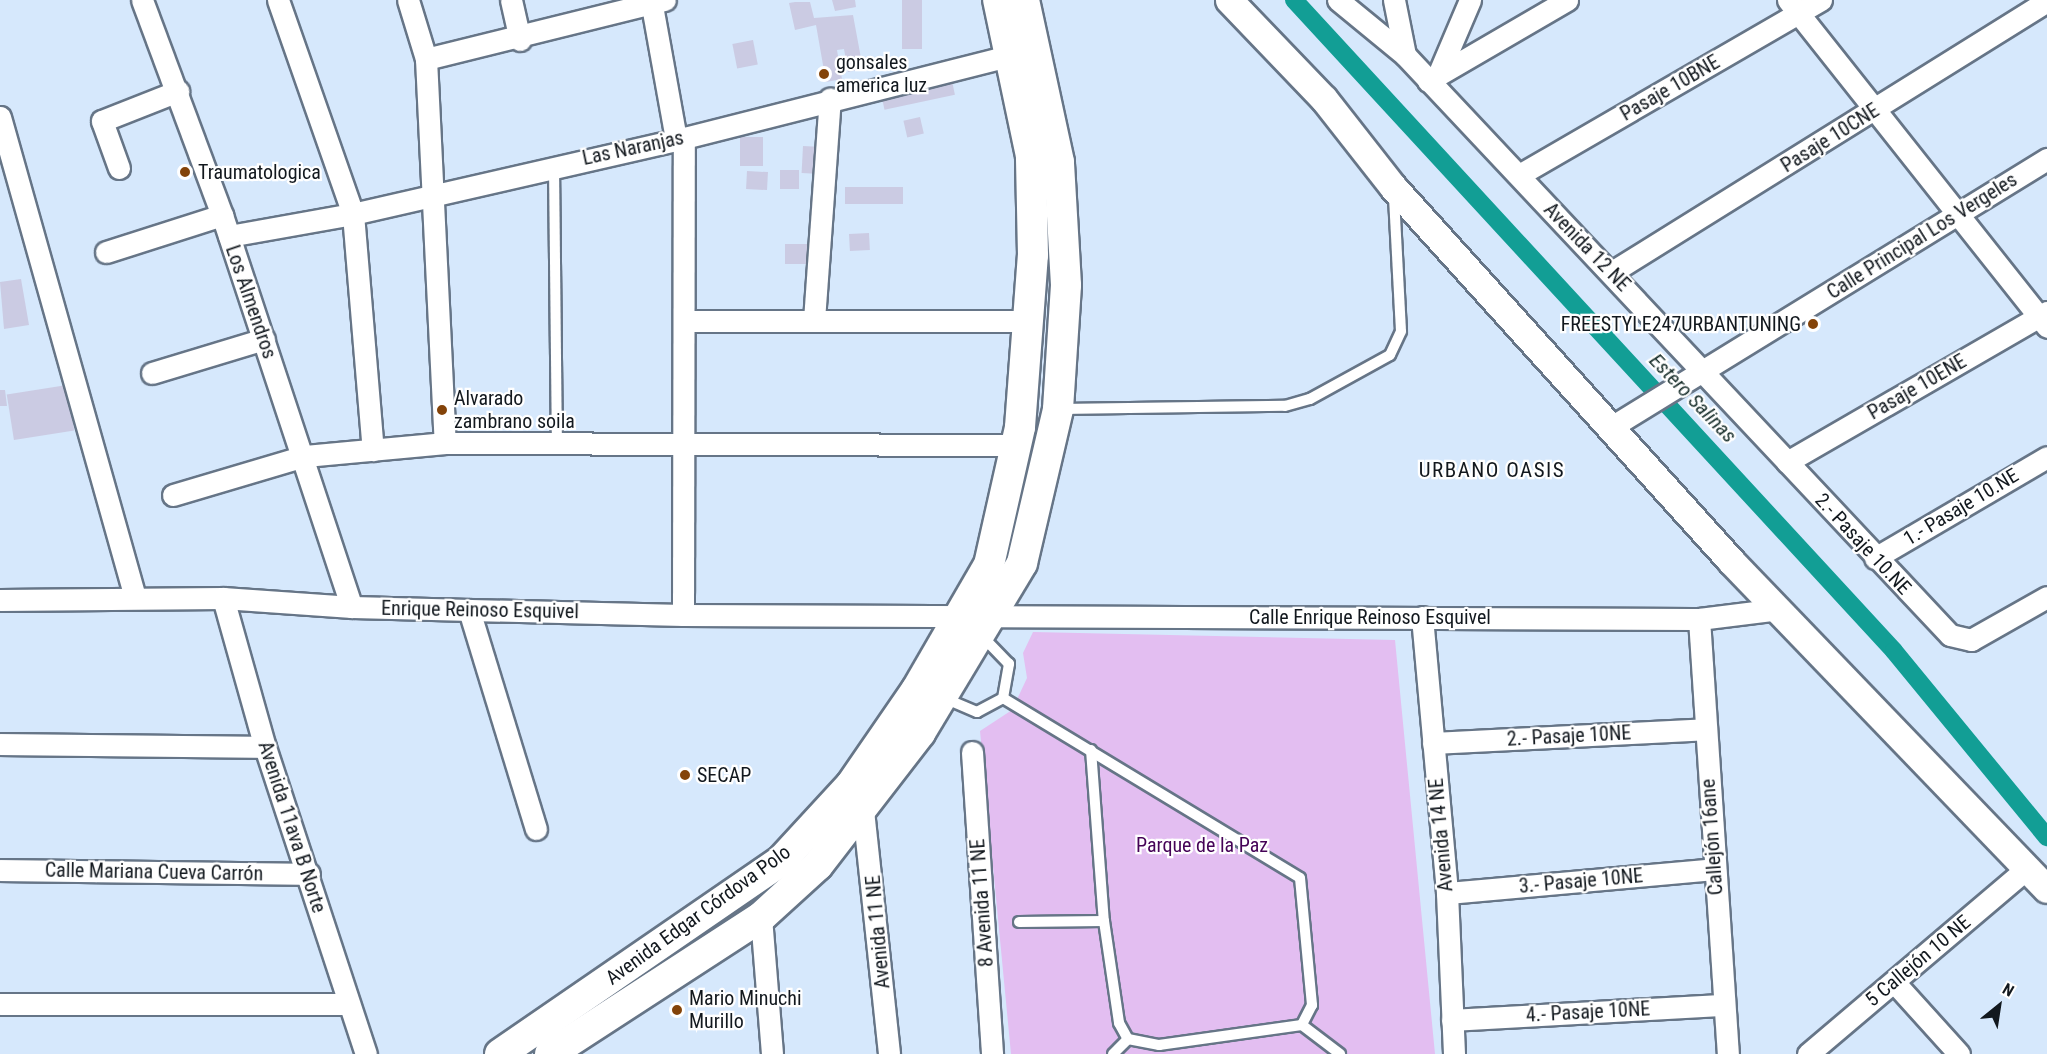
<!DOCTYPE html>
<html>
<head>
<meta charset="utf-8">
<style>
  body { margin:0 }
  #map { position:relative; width:2047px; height:1054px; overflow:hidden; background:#d6e8fc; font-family:"Roboto Condensed",sans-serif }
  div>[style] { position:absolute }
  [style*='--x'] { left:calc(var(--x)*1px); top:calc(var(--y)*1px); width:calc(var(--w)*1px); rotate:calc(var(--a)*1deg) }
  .green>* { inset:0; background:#e3bef1 }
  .canal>* { height:18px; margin:-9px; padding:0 9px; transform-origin:9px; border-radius:9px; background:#129e95 }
  .building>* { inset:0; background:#cbcbe3; transform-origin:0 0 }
  .roads { filter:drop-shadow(2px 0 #667587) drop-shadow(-2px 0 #667587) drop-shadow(0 2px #667587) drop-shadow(0 -2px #667587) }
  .service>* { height:10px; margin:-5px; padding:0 5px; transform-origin:5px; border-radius:5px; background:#fff }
  .minor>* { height:21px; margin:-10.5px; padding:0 10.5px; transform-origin:10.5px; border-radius:10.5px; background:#fff }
  .tertiary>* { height:27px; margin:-13.5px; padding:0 13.5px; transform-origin:13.5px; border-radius:13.5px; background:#fff }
  .secondary>* { height:30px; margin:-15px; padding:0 15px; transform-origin:15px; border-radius:15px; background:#fff }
  .dots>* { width:16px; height:16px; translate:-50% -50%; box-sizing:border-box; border:3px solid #fff; border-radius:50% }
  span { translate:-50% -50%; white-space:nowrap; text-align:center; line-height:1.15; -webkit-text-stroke:4.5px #fff; paint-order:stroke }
  .poi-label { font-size:20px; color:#12181e }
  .left { translate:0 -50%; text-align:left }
  .right { translate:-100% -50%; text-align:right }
  .street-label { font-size:20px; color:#12181e }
  .park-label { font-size:20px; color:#450357 }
  .water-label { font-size:21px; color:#192f2c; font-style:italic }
  .neighbourhood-label { font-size:21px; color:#12181e; letter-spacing:1.5px }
  .north { position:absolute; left:1969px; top:976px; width:60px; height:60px; -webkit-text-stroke:4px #fff; paint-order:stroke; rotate:30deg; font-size:16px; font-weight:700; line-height:24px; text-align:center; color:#12181e }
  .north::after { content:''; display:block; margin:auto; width:21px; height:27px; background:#12181e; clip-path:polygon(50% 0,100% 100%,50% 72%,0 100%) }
</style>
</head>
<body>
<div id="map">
  <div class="green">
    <i style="clip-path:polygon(1033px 632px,1395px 640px,1435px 1054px,1011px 1054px,980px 731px,1012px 710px,1027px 678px,1023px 653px)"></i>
  </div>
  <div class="canal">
    <i style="--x:1294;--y:0;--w:885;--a:47.33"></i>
    <i style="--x:1894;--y:651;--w:241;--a:50.6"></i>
  </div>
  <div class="building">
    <i style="clip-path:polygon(832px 0,855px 0,856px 7px,835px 11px)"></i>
    <i style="left:902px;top:0;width:20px;height:49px"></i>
    <i style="clip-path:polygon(795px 2px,810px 2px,814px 18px,853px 15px,863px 69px,848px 72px,844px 49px,837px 50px,842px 79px,826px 82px,816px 25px,795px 30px,789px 3px)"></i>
    <i style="left:753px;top:40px;width:25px;height:21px;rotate:79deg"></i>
    <i style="left:952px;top:81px;width:14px;height:72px;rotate:78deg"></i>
    <i style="left:920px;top:117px;width:17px;height:17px;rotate:77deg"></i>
    <i style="left:740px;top:137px;width:23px;height:29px"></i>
    <i style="left:803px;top:146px;width:19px;height:27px;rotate:3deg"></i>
    <i style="left:780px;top:170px;width:19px;height:19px"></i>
    <i style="left:747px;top:171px;width:21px;height:18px;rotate:3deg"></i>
    <i style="left:845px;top:187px;width:58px;height:17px"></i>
    <i style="left:869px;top:233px;width:17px;height:20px;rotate:87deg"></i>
    <i style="left:807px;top:244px;width:20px;height:22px;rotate:90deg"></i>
    <i style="clip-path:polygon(21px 279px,29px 325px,4px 329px,0 282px)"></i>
    <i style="left:67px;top:385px;width:46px;height:61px;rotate:81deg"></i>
    <i style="clip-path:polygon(0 390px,5px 390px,7px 406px,0 406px)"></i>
  </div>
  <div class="roads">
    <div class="service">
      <i style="--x:554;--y:166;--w:278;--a:89.4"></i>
      <i style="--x:1060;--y:409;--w:225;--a:-0.8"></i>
      <i style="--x:1285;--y:406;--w:26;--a:-16"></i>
      <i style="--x:1310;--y:399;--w:91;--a:-28.8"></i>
      <i style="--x:1390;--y:355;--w:26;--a:-65"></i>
      <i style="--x:1401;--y:331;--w:135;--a:-93"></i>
      <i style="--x:944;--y:698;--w:36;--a:23"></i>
      <i style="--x:977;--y:712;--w:30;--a:-28"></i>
      <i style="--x:1003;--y:698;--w:35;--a:-80"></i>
      <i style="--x:1009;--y:664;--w:40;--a:-134"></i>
      <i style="--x:1003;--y:698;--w:347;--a:31.2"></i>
      <i style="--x:1300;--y:878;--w:128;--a:84.6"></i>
      <i style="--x:1312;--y:1005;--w:22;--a:117"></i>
      <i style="--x:1091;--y:750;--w:171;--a:85.7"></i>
      <i style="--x:1019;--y:922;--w:85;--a:-0.7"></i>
      <i style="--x:1104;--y:921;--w:103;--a:81.6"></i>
      <i style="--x:1119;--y:1023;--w:18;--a:61"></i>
      <i style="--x:1302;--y:1025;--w:48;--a:37.3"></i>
      <i style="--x:1128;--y:1039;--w:32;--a:11"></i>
      <i style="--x:1159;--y:1045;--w:144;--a:-8"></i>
      <i style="--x:1113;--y:1054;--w:21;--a:-45"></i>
    </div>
    <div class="minor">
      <i style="--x:142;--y:0;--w:229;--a:69.6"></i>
      <i style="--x:222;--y:215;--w:413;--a:71.7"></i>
      <i style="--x:278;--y:0;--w:227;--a:70.7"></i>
      <i style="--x:353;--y:214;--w:237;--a:85.2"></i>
      <i style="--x:408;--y:0;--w:62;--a:73"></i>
      <i style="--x:426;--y:59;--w:384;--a:87.2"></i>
      <i style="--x:511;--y:0;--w:41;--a:77.3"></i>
      <i style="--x:651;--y:0;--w:141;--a:79.8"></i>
      <i style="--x:1338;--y:0;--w:87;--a:39.4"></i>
      <i style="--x:1405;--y:55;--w:796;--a:46.78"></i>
      <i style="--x:1950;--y:635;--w:22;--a:13"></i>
      <i style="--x:1971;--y:640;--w:87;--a:-29.5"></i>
      <i style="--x:1394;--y:0;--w:56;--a:78.7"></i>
      <i style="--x:1788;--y:0;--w:417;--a:51.6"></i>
      <i style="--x:426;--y:59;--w:246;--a:-13.9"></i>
      <i style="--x:1438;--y:75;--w:82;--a:-66.9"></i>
      <i style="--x:1428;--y:81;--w:161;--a:-30.2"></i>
      <i style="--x:0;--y:117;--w:499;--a:74.3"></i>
      <i style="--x:119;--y:168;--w:50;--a:-109.9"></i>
      <i style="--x:102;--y:121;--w:82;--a:-21.5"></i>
      <i style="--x:1519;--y:175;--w:349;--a:-30.1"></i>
      <i style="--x:229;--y:236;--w:126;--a:-10.1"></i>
      <i style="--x:353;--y:214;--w:340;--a:-12.9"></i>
      <i style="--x:684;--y:138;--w:350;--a:-14.2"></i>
      <i style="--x:106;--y:252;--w:122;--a:-17.7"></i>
      <i style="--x:1612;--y:272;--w:513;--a:-31.92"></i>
      <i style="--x:814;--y:320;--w:222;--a:-85.9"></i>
      <i style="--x:685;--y:321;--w:345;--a:0"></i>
      <i style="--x:152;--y:373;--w:117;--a:-16.9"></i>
      <i style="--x:1613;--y:426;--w:510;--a:-31.6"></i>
      <i style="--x:1787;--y:462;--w:300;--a:-30"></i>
      <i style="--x:173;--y:495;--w:138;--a:-16.5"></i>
      <i style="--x:305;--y:456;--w:141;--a:-5.3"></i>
      <i style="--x:445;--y:443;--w:572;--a:0.2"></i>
      <i style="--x:1875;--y:558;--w:199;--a:-30.4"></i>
      <i style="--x:223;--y:598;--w:155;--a:74.3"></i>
      <i style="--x:265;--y:747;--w:323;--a:71.8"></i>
      <i style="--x:0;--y:600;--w:223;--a:-0.5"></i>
      <i style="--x:223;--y:598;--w:129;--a:4"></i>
      <i style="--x:352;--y:607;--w:331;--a:1.4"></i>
      <i style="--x:683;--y:615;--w:1016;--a:0.23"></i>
      <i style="--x:1699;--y:619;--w:81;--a:-7.1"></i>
      <i style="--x:469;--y:610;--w:229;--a:73"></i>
      <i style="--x:683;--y:615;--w:477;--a:-89.9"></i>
      <i style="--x:1422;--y:617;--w:277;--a:84.8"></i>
      <i style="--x:1447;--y:893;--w:161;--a:87.5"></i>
      <i style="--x:1699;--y:619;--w:436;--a:86.2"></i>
      <i style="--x:1433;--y:743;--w:272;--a:-2.9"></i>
      <i style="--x:0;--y:744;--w:265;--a:0.6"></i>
      <i style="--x:972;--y:752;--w:303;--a:86.2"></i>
      <i style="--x:863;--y:810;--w:245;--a:83.9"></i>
      <i style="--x:0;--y:870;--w:309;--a:0.7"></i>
      <i style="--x:1447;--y:893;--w:269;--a:-5.1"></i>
      <i style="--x:761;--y:917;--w:137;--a:85.4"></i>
      <i style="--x:1894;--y:982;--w:97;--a:47.9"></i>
      <i style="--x:0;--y:1004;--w:349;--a:0"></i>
      <i style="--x:1452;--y:1020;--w:272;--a:-3.2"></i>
      <i style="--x:1808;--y:1054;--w:287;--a:-40.3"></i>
    </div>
    <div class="tertiary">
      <i style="--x:1229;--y:0;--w:137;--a:46.2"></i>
      <i style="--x:1324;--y:99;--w:112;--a:51.9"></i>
      <i style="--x:1393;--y:187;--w:504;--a:47.89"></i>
      <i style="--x:1731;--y:561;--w:455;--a:46.1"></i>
    </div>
    <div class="secondary">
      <i style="--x:500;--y:1054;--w:342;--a:-34.5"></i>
      <i style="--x:782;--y:860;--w:102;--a:-47.4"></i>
      <i style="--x:851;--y:785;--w:116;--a:-55.5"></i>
      <i style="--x:917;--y:689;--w:143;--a:-59.9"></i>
      <i style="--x:989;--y:565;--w:141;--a:-77.3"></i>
      <i style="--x:1020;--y:427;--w:172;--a:-85.7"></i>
      <i style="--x:1033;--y:255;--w:99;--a:-91.2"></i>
      <i style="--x:1031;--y:156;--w:159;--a:-101.9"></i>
      <i style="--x:550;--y:1054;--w:252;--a:-33"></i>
      <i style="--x:761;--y:917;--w:77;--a:-42.4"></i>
      <i style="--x:818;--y:865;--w:167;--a:-52.3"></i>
      <i style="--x:920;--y:733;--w:198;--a:-59"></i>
      <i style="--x:1022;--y:563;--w:158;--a:-76.8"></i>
      <i style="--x:1058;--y:409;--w:124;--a:-86.3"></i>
      <i style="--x:1066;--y:285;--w:123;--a:-93.3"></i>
      <i style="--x:1059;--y:162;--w:166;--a:-102.2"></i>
    </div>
  </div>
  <div class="dots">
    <i style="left:824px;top:74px;background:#834309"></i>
    <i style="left:185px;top:172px;background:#834309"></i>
    <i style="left:1813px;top:324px;background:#834309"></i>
    <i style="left:442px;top:410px;background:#834309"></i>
    <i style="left:685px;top:775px;background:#834309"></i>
    <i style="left:677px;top:1010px;background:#834309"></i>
  </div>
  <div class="poi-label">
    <span class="left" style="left:836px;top:74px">gonsales<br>america luz</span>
    <span class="left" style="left:198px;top:172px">Traumatologica</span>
    <span class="right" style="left:1801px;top:324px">FREESTYLE247URBANTUNING</span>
    <span class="left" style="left:454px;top:410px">Alvarado<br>zambrano soila</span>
    <span class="left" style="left:697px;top:775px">SECAP</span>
    <span class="left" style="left:689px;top:1010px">Mario Minuchi<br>Murillo</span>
  </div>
  <div class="street-label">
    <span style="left:1670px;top:88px;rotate:-30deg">Pasaje 10BNE</span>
    <span style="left:1830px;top:138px;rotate:-32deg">Pasaje 10CNE</span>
    <span style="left:633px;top:148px;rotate:-12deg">Las Naranjas</span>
    <span style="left:1922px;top:236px;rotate:-32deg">Calle Principal Los Vergeles</span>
    <span style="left:1587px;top:247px;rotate:46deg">Avenida 12 NE</span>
    <span style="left:251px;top:302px;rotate:71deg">Los Almendros</span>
    <span style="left:1917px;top:387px;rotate:-30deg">Pasaje 10ENE</span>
    <span style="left:1961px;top:507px;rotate:-31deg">1.- Pasaje 10.NE</span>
    <span style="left:1863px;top:544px;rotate:47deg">2.- Pasaje 10.NE</span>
    <span style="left:480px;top:610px;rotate:1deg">Enrique Reinoso Esquivel</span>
    <span style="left:1370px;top:617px">Calle Enrique Reinoso Esquivel</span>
    <span style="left:1569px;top:736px;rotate:-3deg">2.- Pasaje 10NE</span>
    <span style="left:292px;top:827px;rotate:72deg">Avenida 11ava B Norte</span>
    <span style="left:1441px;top:835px;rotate:-95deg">Avenida 14 NE</span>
    <span style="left:1712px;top:837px;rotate:-94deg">Callejón 16ane</span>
    <span style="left:154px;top:872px;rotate:1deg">Calle Mariana Cueva Carrón</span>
    <span style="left:1581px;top:881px;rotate:-5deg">3.- Pasaje 10NE</span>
    <span style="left:982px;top:903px;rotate:-94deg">8 Avenida 11 NE</span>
    <span style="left:698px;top:915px;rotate:-36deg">Avenida Edgar Córdova Polo</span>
    <span style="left:878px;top:932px;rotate:-95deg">Avenida 11 NE</span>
    <span style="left:1918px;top:961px;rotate:-40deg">5 Callejón 10 NE</span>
    <span style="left:1588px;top:1012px;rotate:-3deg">4.- Pasaje 10NE</span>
  </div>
  <div class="park-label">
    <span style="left:1202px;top:845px">Parque de la Paz</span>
  </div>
  <div class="water-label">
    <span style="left:1693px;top:398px;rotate:46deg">Estero Salinas</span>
  </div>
  <div class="neighbourhood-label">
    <span style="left:1492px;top:470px">URBANO OASIS</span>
  </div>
  <div class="north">N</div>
</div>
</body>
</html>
